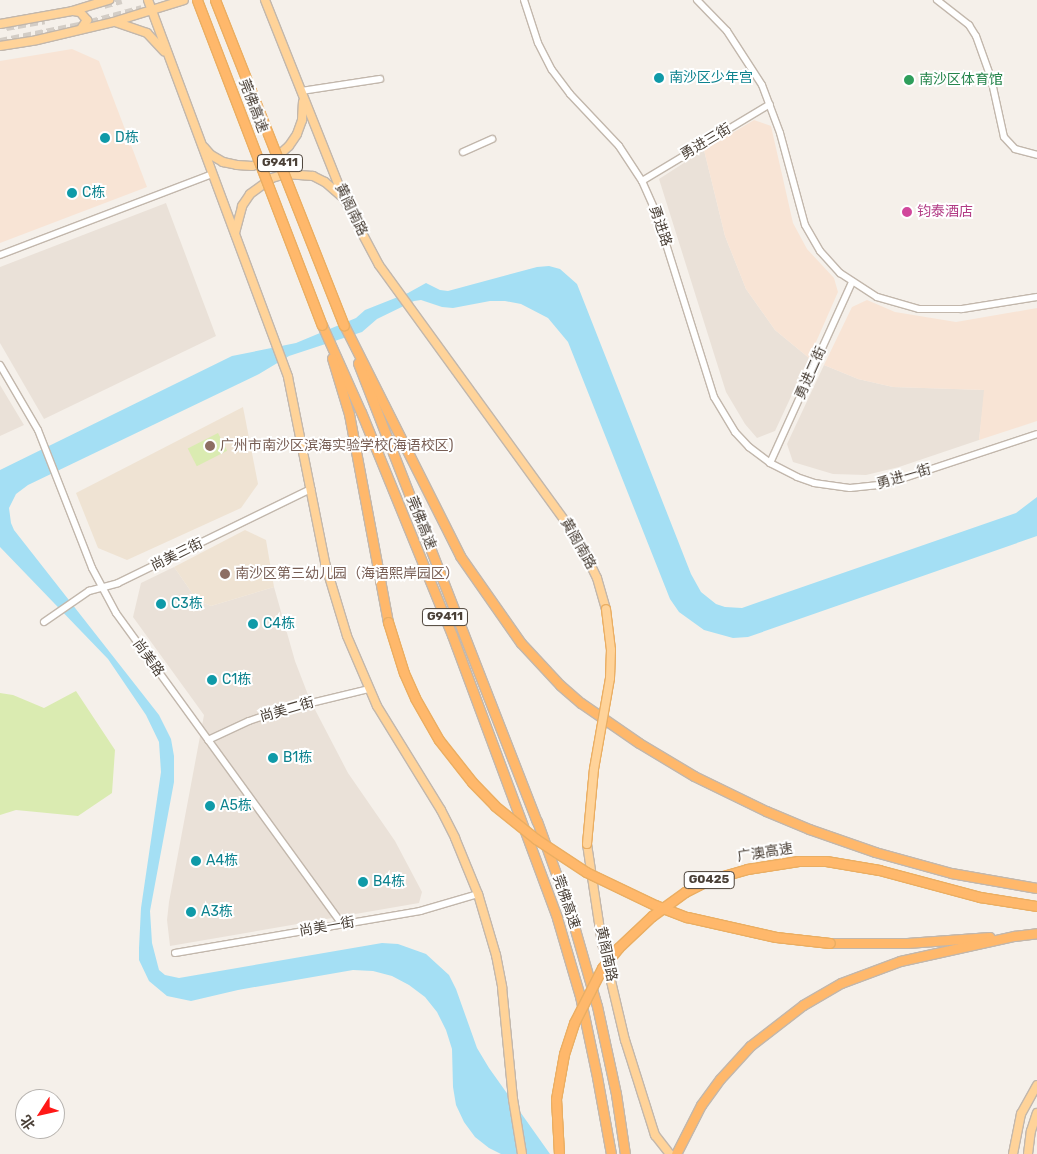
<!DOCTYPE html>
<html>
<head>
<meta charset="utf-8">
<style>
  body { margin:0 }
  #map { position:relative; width:1037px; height:1154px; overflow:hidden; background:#f5f0ea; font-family:Rubik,"Noto Sans SC",sans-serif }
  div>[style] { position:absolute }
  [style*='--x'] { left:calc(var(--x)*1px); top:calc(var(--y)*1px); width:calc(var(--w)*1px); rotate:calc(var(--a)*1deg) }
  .residential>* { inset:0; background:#eae1d8 }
  .commercial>* { inset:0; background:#f8e4d5 }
  .education>* { inset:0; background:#efe3d3 }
  .green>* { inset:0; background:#daebb1; transform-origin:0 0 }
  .water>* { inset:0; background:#a4dff4 }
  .major-tunnel>* { height:8px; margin-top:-4px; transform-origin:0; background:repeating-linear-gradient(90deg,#d3cdc6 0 8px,transparent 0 12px) }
  .roads { filter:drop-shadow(1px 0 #c2b7ac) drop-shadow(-1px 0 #c2b7ac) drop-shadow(0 1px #c2b7ac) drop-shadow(0 -1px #c2b7ac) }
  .minor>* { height:6px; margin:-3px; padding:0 3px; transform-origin:3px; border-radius:3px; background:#fff }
  .major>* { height:8px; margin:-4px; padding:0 4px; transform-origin:4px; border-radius:4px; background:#ffd399 }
  .highway>* { height:9px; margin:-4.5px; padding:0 4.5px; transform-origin:4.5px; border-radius:4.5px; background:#ffb86b }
  .bridges { filter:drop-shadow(1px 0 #eaae63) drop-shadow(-1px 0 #eaae63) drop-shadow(0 1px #eaae63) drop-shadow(0 -1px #eaae63) }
  .major-bridge>* { height:8px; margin:-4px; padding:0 4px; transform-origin:4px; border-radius:4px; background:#ffd399 }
  .highway-bridge>* { height:9px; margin:-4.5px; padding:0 4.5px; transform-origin:4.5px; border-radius:4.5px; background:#ffb86b }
  .dots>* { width:14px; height:14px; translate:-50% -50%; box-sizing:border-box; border:2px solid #fff; border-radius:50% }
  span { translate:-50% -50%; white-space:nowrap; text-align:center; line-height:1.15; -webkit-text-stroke:4px #fff; paint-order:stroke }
  .shield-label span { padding:1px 4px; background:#fff; border:1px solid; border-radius:4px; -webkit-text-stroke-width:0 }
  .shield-label { font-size:12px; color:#4a4037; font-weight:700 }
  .culture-label { font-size:14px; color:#0d838f }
  .left { translate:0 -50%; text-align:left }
  .leisure-label { font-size:14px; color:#27864d }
  .street-label { font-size:14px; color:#4a4037 }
  .hotel-label { font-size:14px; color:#b23c85 }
  .education-label { font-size:14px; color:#785e54 }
  .north { position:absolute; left:15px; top:1089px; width:50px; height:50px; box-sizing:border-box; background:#fff; border:1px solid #b7b3af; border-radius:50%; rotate:235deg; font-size:14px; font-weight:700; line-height:20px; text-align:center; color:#4a4037 }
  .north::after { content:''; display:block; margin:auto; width:18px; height:22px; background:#ff1817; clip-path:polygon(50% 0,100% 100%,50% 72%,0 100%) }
</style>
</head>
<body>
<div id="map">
  <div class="residential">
    <i style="clip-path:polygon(704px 150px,725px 236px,746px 289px,775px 330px,809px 358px,775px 431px,757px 438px,745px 424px,726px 392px,659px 179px)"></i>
    <i style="clip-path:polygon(166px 203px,216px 336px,44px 419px,0 343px,0 267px)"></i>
    <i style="clip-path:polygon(824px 365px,858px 379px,893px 387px,985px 390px,979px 440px,899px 467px,866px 475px,833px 474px,793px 462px,787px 444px)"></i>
    <i style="clip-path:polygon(0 385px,24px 425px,0 436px)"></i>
    <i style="clip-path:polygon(174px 567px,197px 600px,211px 606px,274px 587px,295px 661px,310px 700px,348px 773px,395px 841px,422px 892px,419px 903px,170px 946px,167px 920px,169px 902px,204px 715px,133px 617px,141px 583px)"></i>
  </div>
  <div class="commercial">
    <i style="clip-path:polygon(72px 49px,99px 61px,147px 187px,0 243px,0 61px)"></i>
    <i style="clip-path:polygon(754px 120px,771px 126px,793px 223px,807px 249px,834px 278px,838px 292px,809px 358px,775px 330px,746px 289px,725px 236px,704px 150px)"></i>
    <i style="clip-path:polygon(867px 300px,895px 312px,956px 322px,1037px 308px,1037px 421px,979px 440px,984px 390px,893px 387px,858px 379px,824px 365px,852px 307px)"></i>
  </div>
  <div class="education">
    <i style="clip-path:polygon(243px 407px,258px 484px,241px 508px,127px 560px,98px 548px,76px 493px)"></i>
    <i style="clip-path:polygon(245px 530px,266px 540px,274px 587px,211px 606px,197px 600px,174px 567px)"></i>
  </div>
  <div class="green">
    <i style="left:218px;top:433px;width:20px;height:34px;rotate:63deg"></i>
    <i style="clip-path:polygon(76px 691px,115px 750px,112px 793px,78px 816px,16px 810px,0 815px,0 693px,13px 695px,44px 708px)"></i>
  </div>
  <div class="water">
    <i style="clip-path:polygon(549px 266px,560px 269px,577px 284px,691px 574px,701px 592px,716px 604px,725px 607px,742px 608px,1016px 513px,1037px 497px,1037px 536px,748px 637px,733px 638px,704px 630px,679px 612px,670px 599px,568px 342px,548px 318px,521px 304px,505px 301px,490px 301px,453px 308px,442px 307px,421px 300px,414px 301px,377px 319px,362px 332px,289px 356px,259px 374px,28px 485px,16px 494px,9px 508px,11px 523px,14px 530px,159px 715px,171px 739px,174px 756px,174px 782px,150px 911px,152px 943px,159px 970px,165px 975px,179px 978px,382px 943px,398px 944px,426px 954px,449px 975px,456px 989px,477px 1048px,489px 1068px,550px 1154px,501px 1154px,489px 1148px,475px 1137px,464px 1122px,456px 1105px,453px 1087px,452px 1049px,446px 1030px,437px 1012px,425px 997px,409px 985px,392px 976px,373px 971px,353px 970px,238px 990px,191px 1001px,167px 996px,149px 981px,139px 960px,139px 948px,141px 908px,161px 772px,159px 742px,146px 715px,108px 659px,0 547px,0 470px,232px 356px,296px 343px,356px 318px,365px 310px,408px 293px,426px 283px,440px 290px,448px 291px,537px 267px)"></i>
  </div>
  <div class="major-tunnel">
    <i style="--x:104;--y:5;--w:18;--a:-16"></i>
    <i style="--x:6;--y:27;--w:39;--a:-10"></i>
    <i style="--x:0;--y:42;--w:81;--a:-11.4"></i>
    <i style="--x:79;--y:26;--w:65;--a:-15.1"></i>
  </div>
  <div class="roads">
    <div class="minor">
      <i style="--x:524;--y:0;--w:45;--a:72"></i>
      <i style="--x:538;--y:43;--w:30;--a:63"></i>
      <i style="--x:552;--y:70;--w:30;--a:53"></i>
      <i style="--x:570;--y:94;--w:71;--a:46.7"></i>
      <i style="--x:619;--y:146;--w:42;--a:56.7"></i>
      <i style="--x:642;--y:181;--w:34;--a:66"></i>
      <i style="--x:656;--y:212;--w:194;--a:72.6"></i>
      <i style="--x:714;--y:397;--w:41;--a:59"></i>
      <i style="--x:735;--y:432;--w:21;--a:47"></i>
      <i style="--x:749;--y:447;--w:26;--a:37"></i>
      <i style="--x:770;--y:463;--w:30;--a:27"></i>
      <i style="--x:797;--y:477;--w:18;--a:19"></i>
      <i style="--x:814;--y:483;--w:36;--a:8"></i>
      <i style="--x:850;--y:488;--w:36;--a:-6"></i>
      <i style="--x:886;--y:484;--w:159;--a:-18.3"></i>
      <i style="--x:697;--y:0;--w:43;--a:45.9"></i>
      <i style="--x:727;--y:31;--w:64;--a:57.1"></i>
      <i style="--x:762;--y:85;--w:51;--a:69.4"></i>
      <i style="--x:780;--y:133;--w:95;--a:74.8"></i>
      <i style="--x:805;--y:225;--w:30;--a:60"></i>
      <i style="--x:820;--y:251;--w:30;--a:48"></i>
      <i style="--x:840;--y:273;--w:44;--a:33"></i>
      <i style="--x:877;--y:297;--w:44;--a:15.9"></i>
      <i style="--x:919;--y:309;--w:43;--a:0"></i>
      <i style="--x:962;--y:309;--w:76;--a:-9.1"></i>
      <i style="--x:937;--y:0;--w:41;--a:38"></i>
      <i style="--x:969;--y:25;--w:13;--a:58"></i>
      <i style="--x:976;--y:36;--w:45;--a:70.3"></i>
      <i style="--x:991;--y:78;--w:60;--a:77.6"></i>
      <i style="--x:1004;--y:137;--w:16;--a:47"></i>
      <i style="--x:1015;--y:149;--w:23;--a:15"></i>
      <i style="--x:301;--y:91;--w:80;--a:-8.6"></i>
      <i style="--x:463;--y:152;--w:32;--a:-24"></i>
      <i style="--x:642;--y:181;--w:149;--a:-31"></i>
      <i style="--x:0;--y:255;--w:227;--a:-20.9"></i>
      <i style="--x:0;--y:365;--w:75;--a:59.7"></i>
      <i style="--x:38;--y:430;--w:148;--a:68.6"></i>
      <i style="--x:92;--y:568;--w:51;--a:61.9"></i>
      <i style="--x:116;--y:613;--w:384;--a:54"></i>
      <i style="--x:770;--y:463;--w:199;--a:-65.6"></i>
      <i style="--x:44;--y:622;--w:55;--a:-34.6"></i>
      <i style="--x:89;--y:591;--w:30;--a:-15"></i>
      <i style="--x:118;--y:583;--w:215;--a:-26"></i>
      <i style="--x:208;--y:740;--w:45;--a:-24.9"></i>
      <i style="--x:249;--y:721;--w:31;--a:-19"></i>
      <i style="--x:278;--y:711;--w:94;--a:-13.6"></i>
      <i style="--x:175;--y:953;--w:249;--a:-9.7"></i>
      <i style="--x:420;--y:911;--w:60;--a:-16.3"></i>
    </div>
    <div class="major">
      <i style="--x:148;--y:0;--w:402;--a:69.6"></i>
      <i style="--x:288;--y:377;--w:190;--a:78.7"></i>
      <i style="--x:325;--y:563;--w:76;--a:73.2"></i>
      <i style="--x:347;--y:636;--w:76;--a:66.8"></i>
      <i style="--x:377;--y:706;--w:122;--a:58.4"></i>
      <i style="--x:441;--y:810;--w:31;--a:63"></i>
      <i style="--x:455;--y:838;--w:61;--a:67.7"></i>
      <i style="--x:478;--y:894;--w:64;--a:73.6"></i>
      <i style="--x:496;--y:955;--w:33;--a:79"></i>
      <i style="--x:502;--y:987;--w:113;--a:84.4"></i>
      <i style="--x:513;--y:1099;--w:56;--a:80.7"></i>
      <i style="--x:265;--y:0;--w:216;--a:68.3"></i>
      <i style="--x:345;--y:201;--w:72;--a:62"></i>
      <i style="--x:379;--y:265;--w:339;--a:54"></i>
      <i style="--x:578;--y:539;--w:43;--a:64"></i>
      <i style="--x:597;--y:578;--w:32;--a:74"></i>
      <i style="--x:73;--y:11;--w:7;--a:8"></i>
      <i style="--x:80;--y:12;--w:11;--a:49"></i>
      <i style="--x:87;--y:20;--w:11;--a:124"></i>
      <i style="--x:115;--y:22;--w:34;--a:19"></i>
      <i style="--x:147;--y:33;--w:25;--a:47"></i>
      <i style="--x:0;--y:24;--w:73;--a:-10.2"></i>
      <i style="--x:72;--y:11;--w:39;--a:-17"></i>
      <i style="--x:0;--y:46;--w:37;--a:-9"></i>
      <i style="--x:37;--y:40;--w:78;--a:-13.3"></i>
      <i style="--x:113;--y:22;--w:74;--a:-17.2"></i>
      <i style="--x:204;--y:147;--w:11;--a:49"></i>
      <i style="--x:211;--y:155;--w:14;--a:30"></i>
      <i style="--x:223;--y:162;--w:14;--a:12"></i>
      <i style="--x:237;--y:165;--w:15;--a:4"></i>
      <i style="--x:252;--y:166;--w:15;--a:-16"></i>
      <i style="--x:266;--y:162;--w:15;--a:-28"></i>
      <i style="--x:279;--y:155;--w:13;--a:-42"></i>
      <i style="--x:289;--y:146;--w:14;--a:-56"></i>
      <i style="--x:297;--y:134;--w:15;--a:-70"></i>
      <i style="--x:302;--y:120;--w:18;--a:-87"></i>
      <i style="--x:235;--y:233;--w:28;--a:-75"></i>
      <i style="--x:242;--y:206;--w:14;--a:-56"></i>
      <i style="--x:250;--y:194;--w:27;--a:-36"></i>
      <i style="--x:272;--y:178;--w:14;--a:-17"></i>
      <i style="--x:285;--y:174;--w:28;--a:4"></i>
      <i style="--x:313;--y:176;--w:13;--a:27"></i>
      <i style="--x:325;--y:182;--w:21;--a:41"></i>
      <i style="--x:587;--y:844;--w:100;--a:81.4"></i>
      <i style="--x:602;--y:943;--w:100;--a:76.7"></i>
      <i style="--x:625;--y:1040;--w:100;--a:72.5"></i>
      <i style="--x:655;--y:1135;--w:24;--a:52"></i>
      <i style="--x:1013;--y:1154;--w:41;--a:-78.7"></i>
      <i style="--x:1021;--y:1114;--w:33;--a:-61"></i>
      <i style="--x:1028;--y:1154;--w:23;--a:-83"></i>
      <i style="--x:1031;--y:1131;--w:19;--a:-72"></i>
    </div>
    <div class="highway">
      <i style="--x:322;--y:325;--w:95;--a:65.9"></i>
      <i style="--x:361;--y:412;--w:241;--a:67.8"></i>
      <i style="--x:452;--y:635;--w:302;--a:69.6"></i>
      <i style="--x:557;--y:918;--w:81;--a:73.6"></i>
      <i style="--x:580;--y:996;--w:83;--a:78.1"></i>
      <i style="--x:597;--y:1077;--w:78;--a:79.7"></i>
      <i style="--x:344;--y:325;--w:258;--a:63.3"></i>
      <i style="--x:460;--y:556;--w:106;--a:55"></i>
      <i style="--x:521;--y:643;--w:57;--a:47.1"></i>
      <i style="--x:560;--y:685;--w:28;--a:41"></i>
      <i style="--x:581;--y:703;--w:70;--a:34.6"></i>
      <i style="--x:639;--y:743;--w:64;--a:31"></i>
      <i style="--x:694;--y:776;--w:80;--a:25.9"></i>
      <i style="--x:766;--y:811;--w:47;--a:22.7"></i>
      <i style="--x:809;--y:829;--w:70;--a:19.2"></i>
      <i style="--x:875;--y:852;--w:79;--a:15.4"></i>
      <i style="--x:951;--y:873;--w:87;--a:9.9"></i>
      <i style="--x:332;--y:358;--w:59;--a:73.1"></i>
      <i style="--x:349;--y:414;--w:212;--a:79.4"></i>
      <i style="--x:358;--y:363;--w:492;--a:68.7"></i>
      <i style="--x:537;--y:821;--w:97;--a:70.1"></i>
      <i style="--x:570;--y:912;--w:98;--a:74"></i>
      <i style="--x:597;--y:1006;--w:90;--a:77.8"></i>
      <i style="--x:616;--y:1094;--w:61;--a:81.5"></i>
      <i style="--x:830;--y:943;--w:77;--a:0"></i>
      <i style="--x:907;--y:943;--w:83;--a:-4.1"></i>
      <i style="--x:676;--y:1154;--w:55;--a:-63"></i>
      <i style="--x:701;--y:1105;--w:32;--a:-54"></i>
      <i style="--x:720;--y:1079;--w:45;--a:-47.7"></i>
      <i style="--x:750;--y:1046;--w:67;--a:-37.7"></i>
      <i style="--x:803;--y:1005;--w:44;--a:-30.1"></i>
      <i style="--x:841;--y:983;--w:63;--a:-20.4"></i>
      <i style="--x:900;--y:961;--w:117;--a:-12.4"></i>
      <i style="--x:1014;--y:936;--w:23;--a:-7"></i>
    </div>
  </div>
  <div class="bridges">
    <div class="major-bridge">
      <i style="--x:587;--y:844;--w:75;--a:-84.7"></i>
      <i style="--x:594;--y:769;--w:92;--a:-80"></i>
      <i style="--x:610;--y:678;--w:28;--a:-88"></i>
      <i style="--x:611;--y:650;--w:41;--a:-97"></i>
    </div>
    <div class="highway-bridge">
      <i style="--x:197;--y:0;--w:348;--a:69"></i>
      <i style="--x:215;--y:0;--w:350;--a:68.4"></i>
      <i style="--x:388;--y:622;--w:53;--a:72.6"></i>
      <i style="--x:404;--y:673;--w:27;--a:66"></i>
      <i style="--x:415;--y:698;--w:48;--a:60.3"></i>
      <i style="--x:439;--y:740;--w:53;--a:51.8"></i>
      <i style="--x:472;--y:782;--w:33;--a:46"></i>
      <i style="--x:495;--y:806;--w:53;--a:38.8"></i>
      <i style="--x:536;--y:839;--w:60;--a:33.4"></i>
      <i style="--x:586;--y:872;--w:76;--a:25.6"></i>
      <i style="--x:655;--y:905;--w:34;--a:21"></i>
      <i style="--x:687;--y:917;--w:91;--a:12.7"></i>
      <i style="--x:776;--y:937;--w:54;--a:6.3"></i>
      <i style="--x:559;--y:1154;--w:55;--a:-93.1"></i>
      <i style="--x:556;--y:1099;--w:46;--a:-79.9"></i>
      <i style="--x:564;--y:1054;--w:33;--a:-72"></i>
      <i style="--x:574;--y:1023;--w:62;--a:-63"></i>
      <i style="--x:602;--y:968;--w:26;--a:-51"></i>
      <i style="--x:618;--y:948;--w:47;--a:-43.3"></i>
      <i style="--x:652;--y:916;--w:41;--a:-36"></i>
      <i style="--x:685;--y:892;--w:27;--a:-27"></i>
      <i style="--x:709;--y:880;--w:40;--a:-16"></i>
      <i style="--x:747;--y:869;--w:52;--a:-8.9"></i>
      <i style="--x:798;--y:861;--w:28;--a:0"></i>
      <i style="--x:826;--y:861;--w:54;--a:9.6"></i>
      <i style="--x:879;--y:870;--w:105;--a:15"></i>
      <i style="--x:980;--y:897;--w:58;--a:9"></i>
    </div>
  </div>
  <div class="dots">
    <i style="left:659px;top:78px;background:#0f9aa8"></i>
    <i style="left:909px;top:80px;background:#2e9e5b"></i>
    <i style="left:105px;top:138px;background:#0f9aa8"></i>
    <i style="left:72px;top:193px;background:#0f9aa8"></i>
    <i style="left:907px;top:212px;background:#d1479c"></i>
    <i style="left:210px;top:446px;background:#8d6e63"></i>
    <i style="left:225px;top:574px;background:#8d6e63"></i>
    <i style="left:161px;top:604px;background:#0f9aa8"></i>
    <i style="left:253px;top:624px;background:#0f9aa8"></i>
    <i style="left:212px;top:680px;background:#0f9aa8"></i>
    <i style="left:273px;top:758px;background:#0f9aa8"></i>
    <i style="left:210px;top:806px;background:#0f9aa8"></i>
    <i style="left:196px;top:861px;background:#0f9aa8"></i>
    <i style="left:363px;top:882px;background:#0f9aa8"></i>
    <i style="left:191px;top:912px;background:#0f9aa8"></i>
  </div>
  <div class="shield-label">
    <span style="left:280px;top:163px">G9411</span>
    <span style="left:445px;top:617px">G9411</span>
    <span style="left:709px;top:880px">G0425</span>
  </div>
  <div class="culture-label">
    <span class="left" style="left:669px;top:78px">南沙区少年宫</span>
    <span class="left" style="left:115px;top:138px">D栋</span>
    <span class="left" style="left:82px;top:193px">C栋</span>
    <span class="left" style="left:171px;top:604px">C3栋</span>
    <span class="left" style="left:263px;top:624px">C4栋</span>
    <span class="left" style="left:222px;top:680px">C1栋</span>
    <span class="left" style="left:283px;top:758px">B1栋</span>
    <span class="left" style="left:220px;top:806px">A5栋</span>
    <span class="left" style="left:206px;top:861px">A4栋</span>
    <span class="left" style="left:373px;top:882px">B4栋</span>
    <span class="left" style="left:201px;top:912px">A3栋</span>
  </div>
  <div class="leisure-label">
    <span class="left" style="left:919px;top:80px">南沙区体育馆</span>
  </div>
  <div class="street-label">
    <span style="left:253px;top:106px;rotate:69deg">莞佛高速</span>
    <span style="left:706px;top:142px;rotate:-31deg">勇进三街</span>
    <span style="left:351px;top:210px;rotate:64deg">黄阁南路</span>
    <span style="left:660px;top:226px;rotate:71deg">勇进路</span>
    <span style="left:811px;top:373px;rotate:-66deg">勇进二街</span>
    <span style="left:904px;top:477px;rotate:-16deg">勇进一街</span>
    <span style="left:421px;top:523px;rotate:68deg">莞佛高速</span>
    <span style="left:578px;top:544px;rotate:60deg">黄阁南路</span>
    <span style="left:177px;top:555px;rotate:-26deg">尚美三街</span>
    <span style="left:148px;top:658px;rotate:54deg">尚美路</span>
    <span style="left:287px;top:710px;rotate:-16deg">尚美二街</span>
    <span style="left:765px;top:853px;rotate:-9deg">广澳高速</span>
    <span style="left:566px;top:902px;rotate:71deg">莞佛高速</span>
    <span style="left:327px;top:927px;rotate:-10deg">尚美一街</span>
    <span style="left:606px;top:954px;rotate:78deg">黄阁南路</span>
  </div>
  <div class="hotel-label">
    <span class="left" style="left:917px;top:212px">钧泰酒店</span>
  </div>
  <div class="education-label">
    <span class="left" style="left:220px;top:446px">广州市南沙区滨海实验学校(海语校区)</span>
    <span class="left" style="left:235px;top:574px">南沙区第三幼儿园（海语熙岸园区）</span>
  </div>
  <div class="north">北</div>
</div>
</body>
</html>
